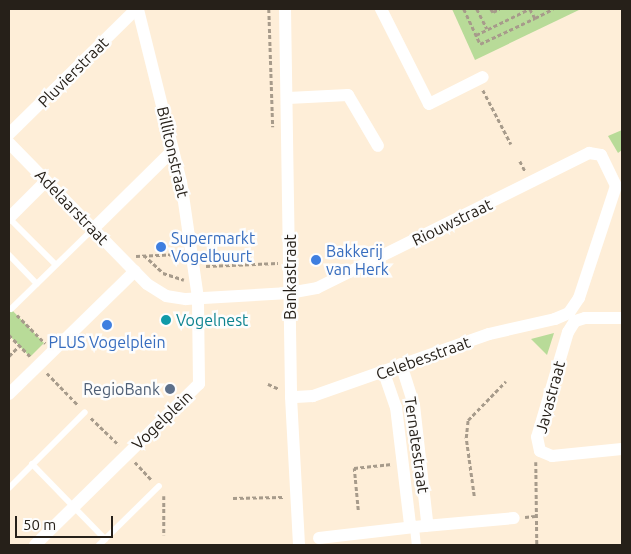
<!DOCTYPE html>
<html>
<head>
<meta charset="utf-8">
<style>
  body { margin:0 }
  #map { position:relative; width:631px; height:554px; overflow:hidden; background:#feeed8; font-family:Ubuntu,sans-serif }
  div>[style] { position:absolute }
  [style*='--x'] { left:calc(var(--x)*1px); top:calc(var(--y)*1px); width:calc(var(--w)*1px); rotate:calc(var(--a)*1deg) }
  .green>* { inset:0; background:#b8db98 }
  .path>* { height:2.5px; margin-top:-1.25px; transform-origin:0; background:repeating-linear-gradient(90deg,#a79b8b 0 4px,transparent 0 6.5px) }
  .service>* { height:6px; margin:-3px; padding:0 3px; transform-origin:3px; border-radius:3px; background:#fff }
  .pedestrian>* { height:9px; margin:-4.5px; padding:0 4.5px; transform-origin:4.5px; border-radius:4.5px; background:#fff }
  .minor>* { height:12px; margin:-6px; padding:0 6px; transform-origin:6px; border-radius:6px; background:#fff }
  .dots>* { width:14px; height:14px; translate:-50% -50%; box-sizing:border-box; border:2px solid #fdfdfd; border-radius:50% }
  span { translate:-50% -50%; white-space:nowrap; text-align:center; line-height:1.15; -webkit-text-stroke:5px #fdfdfd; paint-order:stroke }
  .street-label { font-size:16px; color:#262019 }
  .shop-label { font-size:16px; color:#366cbe }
  .left { translate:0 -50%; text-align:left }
  .culture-label { font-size:16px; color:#0d838f }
  .service-label { font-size:16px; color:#4e5e75 }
  .right { translate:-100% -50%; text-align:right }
  .frame { position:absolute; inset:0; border:10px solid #262019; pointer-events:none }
  .scale { position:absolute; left:15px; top:516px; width:98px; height:22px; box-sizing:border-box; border:2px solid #262019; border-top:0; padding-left:6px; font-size:15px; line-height:18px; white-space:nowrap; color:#262019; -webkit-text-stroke:4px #fdfdfd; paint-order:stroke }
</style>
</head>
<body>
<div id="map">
  <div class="green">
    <i style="clip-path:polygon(452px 9px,581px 9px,475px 60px)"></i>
    <i style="clip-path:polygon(622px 130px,622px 150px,618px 153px,608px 136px)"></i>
    <i style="clip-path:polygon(9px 307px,44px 343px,30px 357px,9px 335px)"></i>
    <i style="clip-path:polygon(554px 333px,547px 355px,531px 339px)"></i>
  </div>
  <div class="path">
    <i style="--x:269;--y:9;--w:118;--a:88.1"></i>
    <i style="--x:464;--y:9;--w:38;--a:65"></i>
    <i style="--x:480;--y:44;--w:61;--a:-25.3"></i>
    <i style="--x:477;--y:9;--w:22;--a:63"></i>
    <i style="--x:491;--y:9;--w:4;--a:56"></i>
    <i style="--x:493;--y:12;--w:7;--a:-27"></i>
    <i style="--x:530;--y:9;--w:10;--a:61"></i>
    <i style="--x:535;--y:18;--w:20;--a:-27"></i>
    <i style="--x:476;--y:35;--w:59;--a:-26.1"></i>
    <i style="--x:483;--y:90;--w:61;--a:62.6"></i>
    <i style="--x:520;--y:161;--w:11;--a:63"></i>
    <i style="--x:144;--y:255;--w:26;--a:43"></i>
    <i style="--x:163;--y:273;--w:22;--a:18"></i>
    <i style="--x:136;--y:256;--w:44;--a:-2.6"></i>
    <i style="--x:206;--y:266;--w:72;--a:-2.4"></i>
    <i style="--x:17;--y:315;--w:40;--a:45"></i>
    <i style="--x:9;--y:335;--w:31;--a:45"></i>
    <i style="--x:9;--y:356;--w:14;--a:-45"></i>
    <i style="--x:47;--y:373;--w:45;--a:45.9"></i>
    <i style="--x:268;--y:384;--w:12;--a:24"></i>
    <i style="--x:91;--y:418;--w:39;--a:44"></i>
    <i style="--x:135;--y:462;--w:25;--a:47"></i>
    <i style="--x:536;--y:462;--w:83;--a:89.3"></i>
    <i style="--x:164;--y:496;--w:39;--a:90"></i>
    <i style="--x:474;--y:496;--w:59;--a:-97.9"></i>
    <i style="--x:466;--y:438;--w:18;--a:-84"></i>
    <i style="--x:468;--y:420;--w:54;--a:-45.7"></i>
    <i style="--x:233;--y:498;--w:51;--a:-1.1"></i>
    <i style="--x:358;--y:510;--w:42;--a:-95.4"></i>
    <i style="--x:354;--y:468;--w:38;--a:-6"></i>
    <i style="--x:525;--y:517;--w:10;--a:-6"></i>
  </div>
  <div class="service">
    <i style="--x:9;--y:218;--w:66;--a:45"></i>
    <i style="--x:9;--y:255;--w:40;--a:46"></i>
    <i style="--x:11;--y:309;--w:115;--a:-44.3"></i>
    <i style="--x:32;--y:464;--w:105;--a:45.8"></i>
    <i style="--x:9;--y:488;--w:107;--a:-45"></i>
    <i style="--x:99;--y:545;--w:84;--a:-44.5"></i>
  </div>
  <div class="pedestrian">
    <i style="--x:414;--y:527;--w:18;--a:84"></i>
  </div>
  <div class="minor">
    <i style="--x:285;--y:9;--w:388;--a:89.1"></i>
    <i style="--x:291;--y:397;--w:148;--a:86.9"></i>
    <i style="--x:381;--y:9;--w:106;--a:63.2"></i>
    <i style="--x:429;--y:104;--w:60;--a:-26.6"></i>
    <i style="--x:288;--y:98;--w:60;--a:-2.9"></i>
    <i style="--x:348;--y:95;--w:59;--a:59.5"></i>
    <i style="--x:9;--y:134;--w:178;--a:-44.5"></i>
    <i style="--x:9;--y:143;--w:197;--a:45.6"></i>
    <i style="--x:147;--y:284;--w:22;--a:32"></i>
    <i style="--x:166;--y:296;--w:20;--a:9"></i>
    <i style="--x:186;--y:299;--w:103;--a:-3.3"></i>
    <i style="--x:289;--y:293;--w:28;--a:-10"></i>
    <i style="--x:317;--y:288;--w:304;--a:-26.4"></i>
    <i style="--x:589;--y:153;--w:12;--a:9"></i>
    <i style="--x:601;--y:155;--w:34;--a:64"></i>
    <i style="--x:616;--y:186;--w:118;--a:108.3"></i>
    <i style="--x:579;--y:298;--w:18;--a:124"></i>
    <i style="--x:569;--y:313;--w:15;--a:157"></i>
    <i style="--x:555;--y:319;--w:68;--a:167.2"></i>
    <i style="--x:489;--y:334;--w:187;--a:160.6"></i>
    <i style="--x:313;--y:396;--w:22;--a:177"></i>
    <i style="--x:9;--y:218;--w:52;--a:-45"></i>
    <i style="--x:93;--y:229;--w:112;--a:-44.6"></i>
    <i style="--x:622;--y:318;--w:37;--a:180"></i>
    <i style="--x:585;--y:318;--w:10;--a:163"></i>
    <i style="--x:575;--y:321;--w:13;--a:122"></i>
    <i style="--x:568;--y:332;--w:109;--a:106.4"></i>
    <i style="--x:537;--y:437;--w:14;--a:78"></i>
    <i style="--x:540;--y:451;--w:13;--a:23"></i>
    <i style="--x:552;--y:456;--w:70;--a:-5.7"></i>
    <i style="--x:384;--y:373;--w:36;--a:71"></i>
    <i style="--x:396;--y:407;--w:118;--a:83.2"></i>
    <i style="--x:410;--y:524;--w:5;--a:37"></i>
    <i style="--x:414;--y:527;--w:11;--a:-5"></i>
    <i style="--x:425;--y:526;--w:5;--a:-68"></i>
    <i style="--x:427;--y:521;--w:117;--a:-96.4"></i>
    <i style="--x:414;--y:405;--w:43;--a:-107.6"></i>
    <i style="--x:9;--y:394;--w:176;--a:-44.3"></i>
    <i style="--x:425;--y:526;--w:89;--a:-5.1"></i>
    <i style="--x:319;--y:538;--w:96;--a:-6.6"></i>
    <i style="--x:35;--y:545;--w:230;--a:-44.5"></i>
    <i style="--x:199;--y:384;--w:86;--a:-90.7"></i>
    <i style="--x:198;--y:298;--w:117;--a:-98.3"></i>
    <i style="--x:181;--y:182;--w:178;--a:-104"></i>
  </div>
  <div class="dots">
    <i style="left:161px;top:247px;background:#3f7fe0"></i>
    <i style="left:316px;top:260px;background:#3f7fe0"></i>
    <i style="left:166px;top:320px;background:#0f9aa8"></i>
    <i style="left:107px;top:325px;background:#3f7fe0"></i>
    <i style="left:170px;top:389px;background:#5c6f8a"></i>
  </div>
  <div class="street-label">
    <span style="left:73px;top:72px;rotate:-45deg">Pluvierstraat</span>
    <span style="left:173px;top:152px;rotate:77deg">Billitonstraat</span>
    <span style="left:72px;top:207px;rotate:46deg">Adelaarstraat</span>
    <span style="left:452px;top:222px;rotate:-26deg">Riouwstraat</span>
    <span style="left:290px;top:277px;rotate:-90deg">Bankastraat</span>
    <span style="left:423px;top:358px;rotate:-20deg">Celebesstraat</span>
    <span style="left:550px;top:397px;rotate:-75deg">Javastraat</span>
    <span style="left:162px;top:420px;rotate:-44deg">Vogelplein</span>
    <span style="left:417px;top:445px;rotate:82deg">Ternatestraat</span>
  </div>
  <div class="shop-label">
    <span class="left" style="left:171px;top:247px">Supermarkt<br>Vogelbuurt</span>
    <span class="left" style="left:326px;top:260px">Bakkerij<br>van Herk</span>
    <span style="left:107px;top:342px">PLUS Vogelplein</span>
  </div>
  <div class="culture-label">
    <span class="left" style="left:176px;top:320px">Vogelnest</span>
  </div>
  <div class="service-label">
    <span class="right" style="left:160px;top:389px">RegioBank</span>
  </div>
  <div class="frame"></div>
  <div class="scale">50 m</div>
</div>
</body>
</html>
